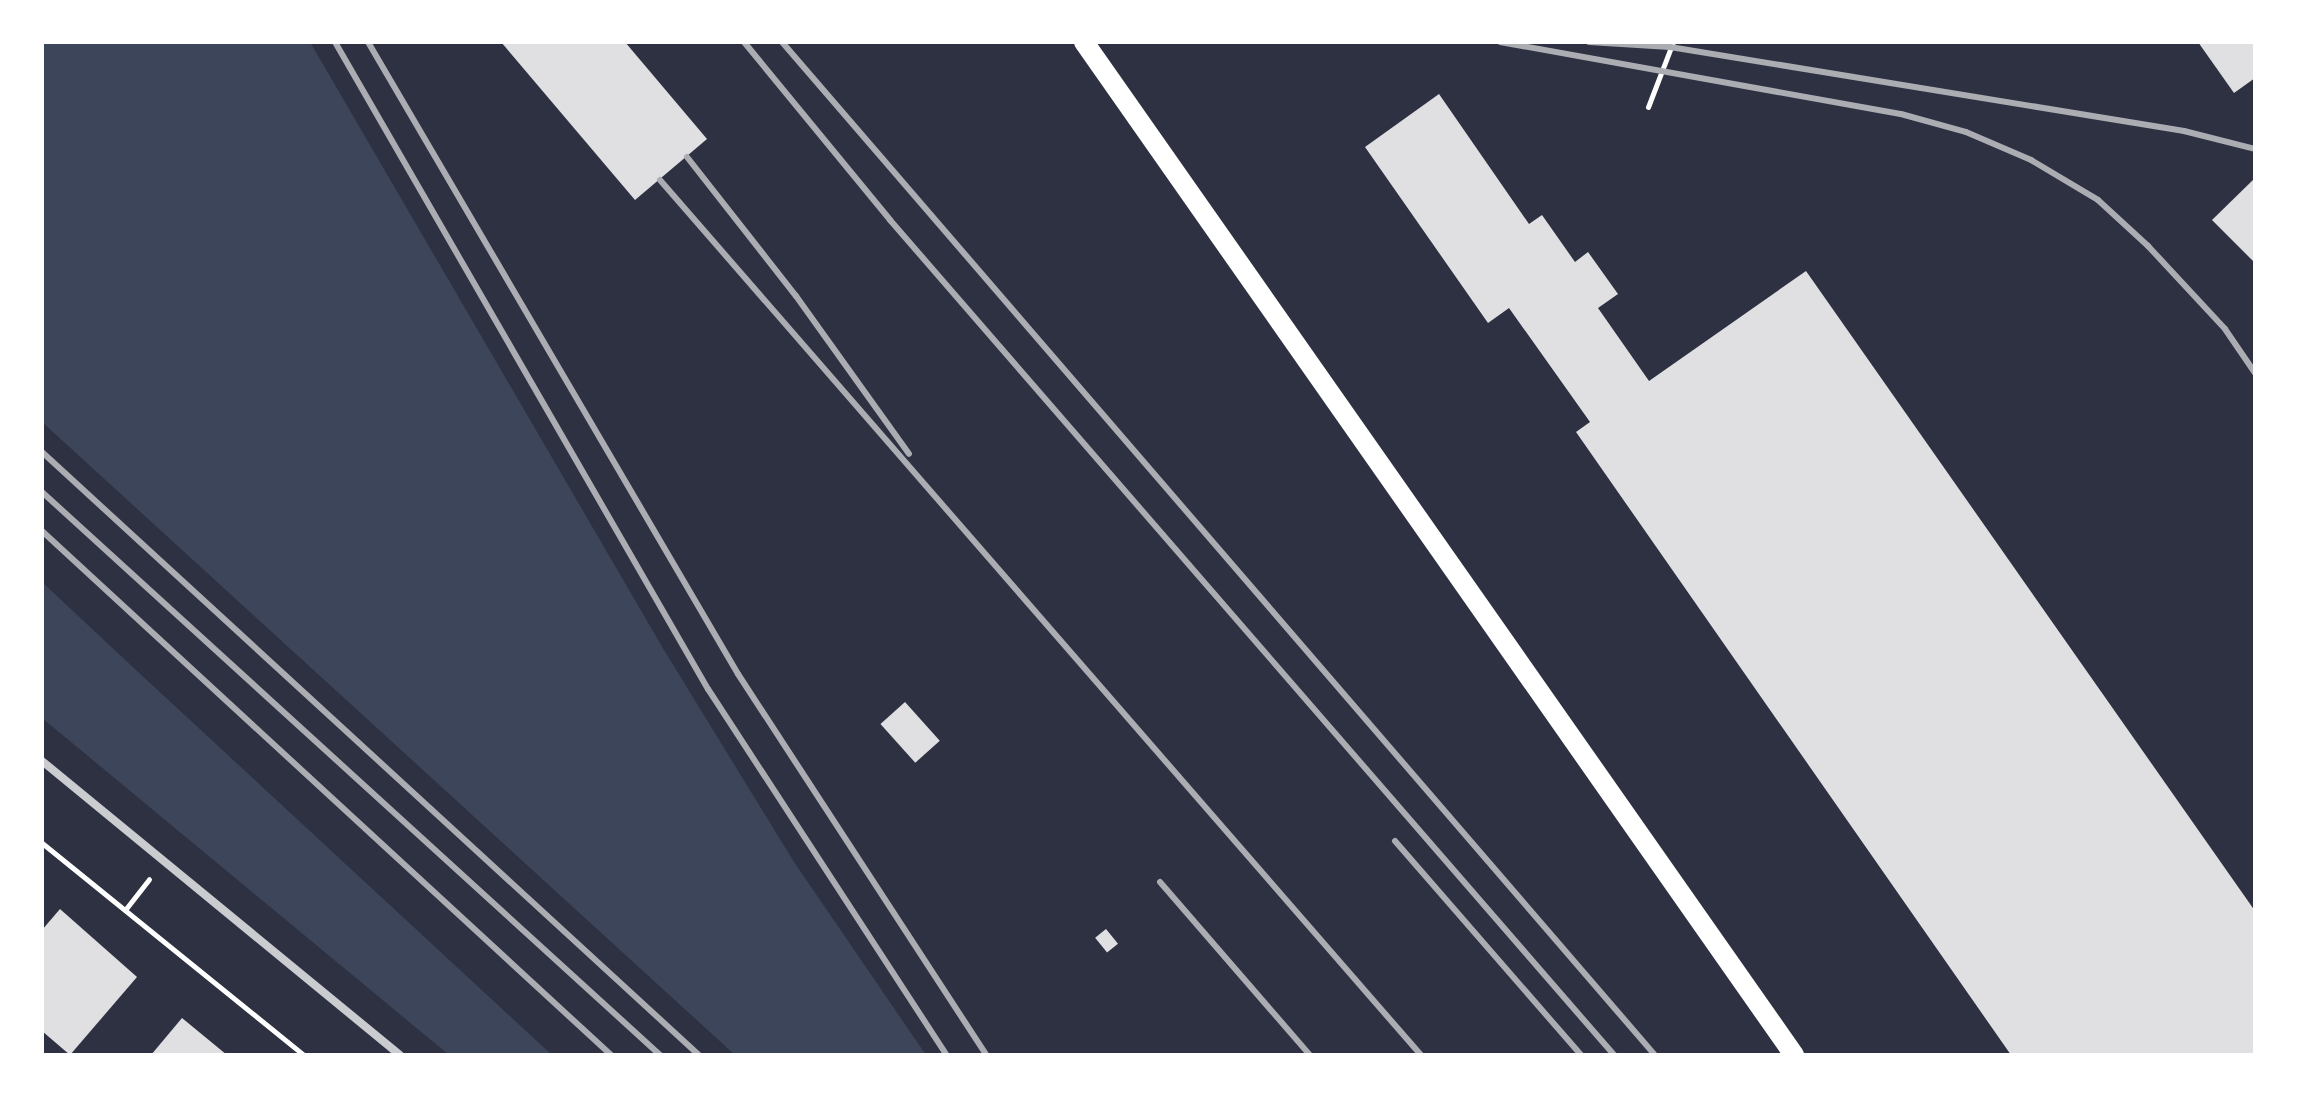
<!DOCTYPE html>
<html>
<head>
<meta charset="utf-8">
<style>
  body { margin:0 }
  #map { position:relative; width:2297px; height:1097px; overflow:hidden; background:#2d3142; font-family:"IBM Plex Sans",sans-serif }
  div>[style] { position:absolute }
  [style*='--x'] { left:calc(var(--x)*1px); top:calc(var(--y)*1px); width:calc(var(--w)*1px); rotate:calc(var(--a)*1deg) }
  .green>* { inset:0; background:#3c4559 }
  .building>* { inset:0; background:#e0e0e3; transform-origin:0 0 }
  .path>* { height:5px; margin:-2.5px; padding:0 2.5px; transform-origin:2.5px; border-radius:2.5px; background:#fff }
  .minor>* { height:8px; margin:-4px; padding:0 4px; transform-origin:4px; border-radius:4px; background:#caccd0 }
  .primary>* { height:20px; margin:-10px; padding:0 10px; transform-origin:10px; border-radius:10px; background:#fff }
  .rail>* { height:6px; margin:-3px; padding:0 3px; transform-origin:3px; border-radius:3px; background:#abadb3 }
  span { translate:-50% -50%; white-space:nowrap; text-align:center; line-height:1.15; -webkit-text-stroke:6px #fff; paint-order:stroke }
  .frame { position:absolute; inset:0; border:44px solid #fff; pointer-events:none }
</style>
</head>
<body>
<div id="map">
  <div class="green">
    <i style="clip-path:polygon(42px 42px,310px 42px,664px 650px,794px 862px,926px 1055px,735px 1055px,42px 422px)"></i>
    <i style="clip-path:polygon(42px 582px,136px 670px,552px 1055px,449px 1055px,42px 718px)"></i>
  </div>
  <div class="building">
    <i style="clip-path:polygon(501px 42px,625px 42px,707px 139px,635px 200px)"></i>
    <i style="clip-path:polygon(2198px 42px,2255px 42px,2255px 78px,2234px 93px)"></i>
    <i style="clip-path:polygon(1439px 94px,1529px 224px,1542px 215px,1575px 262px,1588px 252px,1618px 294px,1598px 308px,1649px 381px,1806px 271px,2255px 911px,2255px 1055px,2011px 1055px,1576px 432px,1590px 422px,1509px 308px,1488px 323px,1365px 147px)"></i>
    <i style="clip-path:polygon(2255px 178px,2255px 263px,2212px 220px)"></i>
    <i style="left:905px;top:702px;width:52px;height:33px;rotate:48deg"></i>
    <i style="clip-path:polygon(60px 909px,137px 977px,70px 1055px,42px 1031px,42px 930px)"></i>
    <i style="left:1106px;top:929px;width:19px;height:14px;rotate:51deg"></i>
    <i style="clip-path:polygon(182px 1018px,227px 1055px,151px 1055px)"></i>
  </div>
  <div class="path">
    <i style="--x:1648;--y:107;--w:70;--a:-69"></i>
    <i style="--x:42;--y:843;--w:337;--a:39"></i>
    <i style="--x:125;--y:910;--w:39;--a:-52"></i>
  </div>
  <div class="minor">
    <i style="--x:42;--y:761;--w:463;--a:39.4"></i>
  </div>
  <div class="primary">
    <i style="--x:1084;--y:42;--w:1237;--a:54.97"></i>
  </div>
  <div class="rail">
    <i style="--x:335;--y:42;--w:747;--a:60.04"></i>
    <i style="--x:708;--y:689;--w:437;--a:56.9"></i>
    <i style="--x:368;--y:42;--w:732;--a:59.65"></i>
    <i style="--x:738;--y:674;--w:455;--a:56.9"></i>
    <i style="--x:744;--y:42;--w:230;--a:50.6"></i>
    <i style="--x:890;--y:220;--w:1105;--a:49.07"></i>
    <i style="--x:782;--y:42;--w:1337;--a:49.25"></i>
    <i style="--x:1500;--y:42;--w:407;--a:10.2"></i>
    <i style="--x:1901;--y:114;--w:67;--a:15.5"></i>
    <i style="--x:1966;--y:132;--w:71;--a:23.3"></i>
    <i style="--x:2031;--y:160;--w:78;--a:30.8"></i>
    <i style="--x:2098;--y:200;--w:68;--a:42.6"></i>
    <i style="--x:2148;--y:246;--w:113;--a:47.1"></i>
    <i style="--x:2225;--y:329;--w:53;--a:55.7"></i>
    <i style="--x:1589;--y:42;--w:81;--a:3.5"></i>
    <i style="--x:1670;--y:47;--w:521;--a:9.28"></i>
    <i style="--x:2184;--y:131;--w:73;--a:14.2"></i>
    <i style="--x:687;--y:157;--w:177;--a:51.9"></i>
    <i style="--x:796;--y:296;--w:194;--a:54.4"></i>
    <i style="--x:660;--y:180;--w:1160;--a:48.99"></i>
    <i style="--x:42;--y:452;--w:892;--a:42.55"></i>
    <i style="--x:42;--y:492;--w:836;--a:42.33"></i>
    <i style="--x:42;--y:531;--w:774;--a:42.64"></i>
    <i style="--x:1395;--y:841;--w:284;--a:49"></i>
    <i style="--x:1160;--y:882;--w:229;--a:49.1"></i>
  </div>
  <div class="frame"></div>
</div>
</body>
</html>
